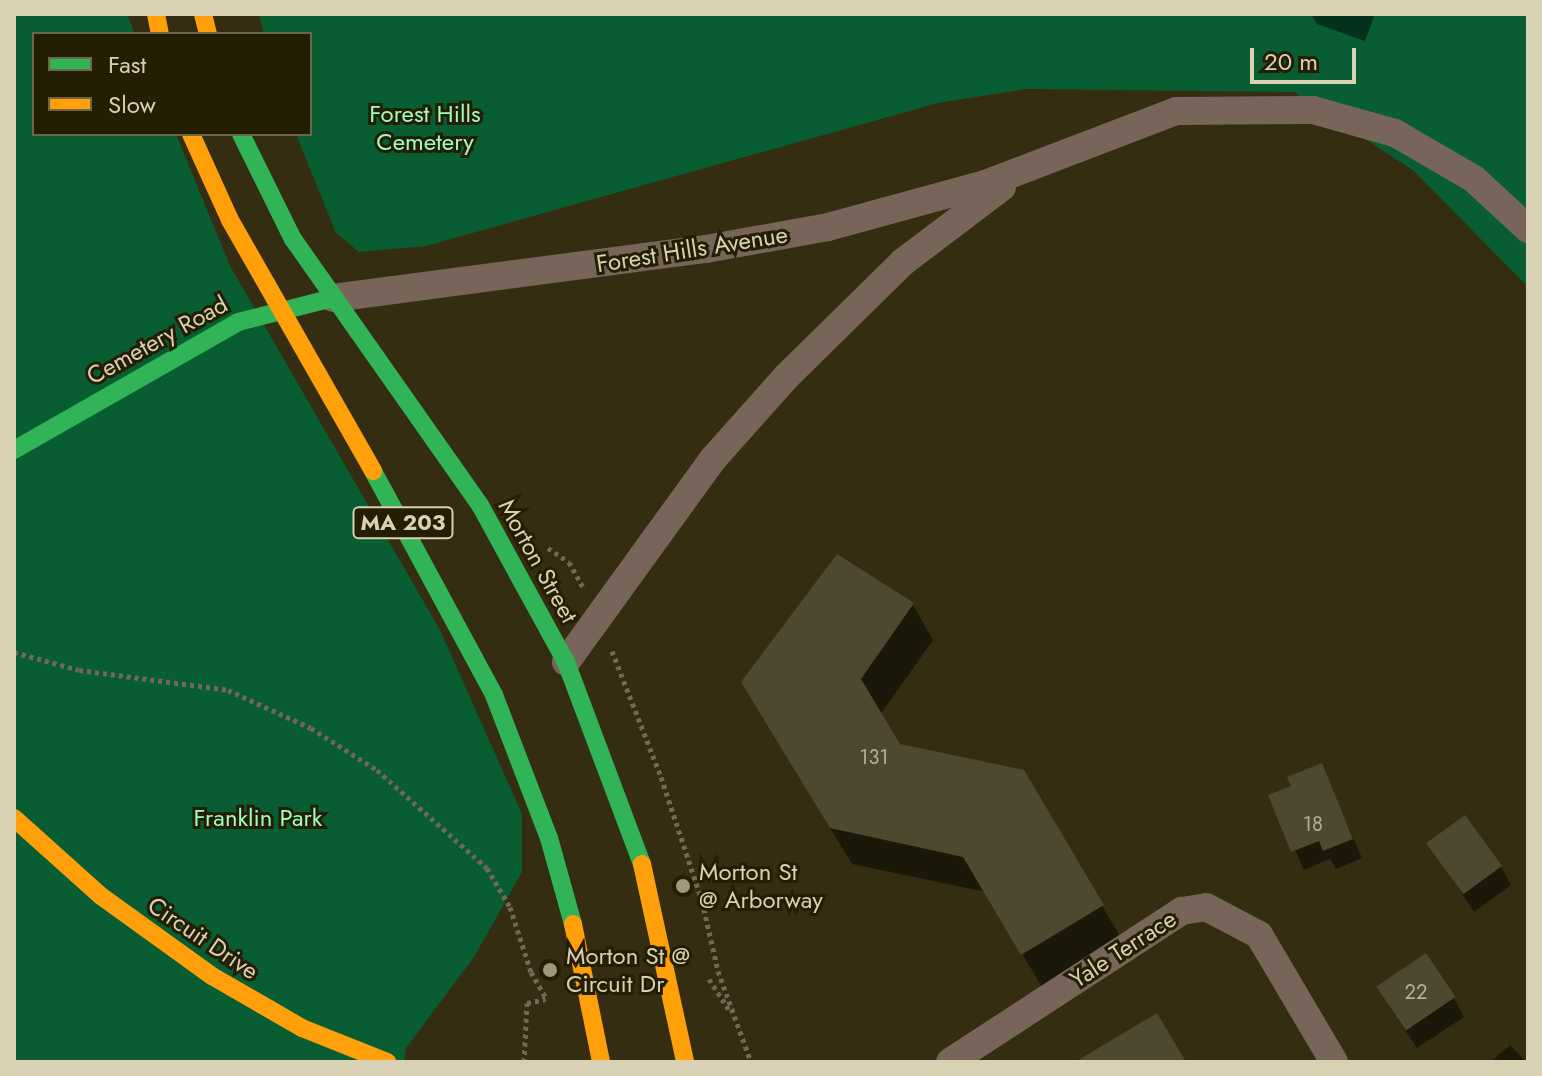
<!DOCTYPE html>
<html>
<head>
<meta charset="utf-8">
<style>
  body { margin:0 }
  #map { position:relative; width:1542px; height:1076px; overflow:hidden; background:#342d11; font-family:Jost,sans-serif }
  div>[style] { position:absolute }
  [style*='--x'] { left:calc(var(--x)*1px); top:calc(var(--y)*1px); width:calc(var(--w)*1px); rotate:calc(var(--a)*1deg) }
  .green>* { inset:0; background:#095d33 }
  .shadow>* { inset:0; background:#0007 }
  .building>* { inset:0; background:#4e4830; transform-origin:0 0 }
  .path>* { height:5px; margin-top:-2.5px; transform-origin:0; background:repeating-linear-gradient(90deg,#746659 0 4px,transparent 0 8px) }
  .street>* { height:28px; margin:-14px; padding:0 14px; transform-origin:14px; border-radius:14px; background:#77655a }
  .fast>* { height:18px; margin:-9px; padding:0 9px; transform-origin:9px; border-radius:9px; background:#30b455 }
  .slow>* { height:18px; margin:-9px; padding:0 9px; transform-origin:9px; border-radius:9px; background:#ff9f0a }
  .dots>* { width:22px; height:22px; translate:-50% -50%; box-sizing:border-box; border:4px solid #241e04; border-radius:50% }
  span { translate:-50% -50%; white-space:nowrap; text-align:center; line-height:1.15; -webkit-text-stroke:6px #241e04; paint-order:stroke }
  .number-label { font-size:20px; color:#b6af92 }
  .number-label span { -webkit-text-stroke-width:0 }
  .shield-label span { padding:2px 6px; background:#241e04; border:2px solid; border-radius:6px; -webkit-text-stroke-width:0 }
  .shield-label { font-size:22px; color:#d9d1b3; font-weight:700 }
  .park-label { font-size:24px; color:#9cfdbf }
  .street-label { font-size:24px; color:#d9d1b3 }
  .poi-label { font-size:24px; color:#d9d1b3 }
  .left { translate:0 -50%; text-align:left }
  .frame { position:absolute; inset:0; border:16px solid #d9d1b3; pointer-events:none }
  .legend { position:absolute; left:32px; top:32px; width:280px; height:104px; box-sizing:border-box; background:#241e04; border:2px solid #6c664a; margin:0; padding:10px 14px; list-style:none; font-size:24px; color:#d9d1b3 }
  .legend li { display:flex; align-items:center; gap:16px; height:40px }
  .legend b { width:40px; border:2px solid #6c664a }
  .scale { position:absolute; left:1250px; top:48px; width:106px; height:36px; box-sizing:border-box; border:4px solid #d9d1b3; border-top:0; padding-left:10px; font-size:24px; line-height:28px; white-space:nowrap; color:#d9d1b3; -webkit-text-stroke:6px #241e04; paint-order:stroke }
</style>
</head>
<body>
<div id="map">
  <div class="green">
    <i style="clip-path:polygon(14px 14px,127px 14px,135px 34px,34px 34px,34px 134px,176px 134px,230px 266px,440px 630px,522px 814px,522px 872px,474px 957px,406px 1048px,404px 1062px,14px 1062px)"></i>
    <i style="clip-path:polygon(259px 14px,1528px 14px,1528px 287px,1414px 171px,1294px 92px,1026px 89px,938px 103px,426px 246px,359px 252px,336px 233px,296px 134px,310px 134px,310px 34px,264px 34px)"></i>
  </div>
  <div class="shadow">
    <i style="clip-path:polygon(1311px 14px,1375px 14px,1365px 41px,1317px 24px)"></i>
    <i style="clip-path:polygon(913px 605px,933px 640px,880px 715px,899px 746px,1102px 906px,1123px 941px,1043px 989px,986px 892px,852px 864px,764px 718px)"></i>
    <i style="clip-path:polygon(1321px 765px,1362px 858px,1336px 869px,1330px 859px,1304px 870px,1271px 796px,1294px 787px)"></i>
    <i style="clip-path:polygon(1429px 844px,1501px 867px,1511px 885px,1474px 912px)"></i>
    <i style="clip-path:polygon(1454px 998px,1464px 1017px,1417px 1048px,1389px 1006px)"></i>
    <i style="clip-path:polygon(1510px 1045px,1526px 1062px,1491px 1062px)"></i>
  </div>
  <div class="building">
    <i style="clip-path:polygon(837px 554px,914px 603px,861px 679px,900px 744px,1024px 770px,1104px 905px,1021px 955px,963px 857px,830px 828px,741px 682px)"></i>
    <i style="clip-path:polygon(1322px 763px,1353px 839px,1323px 851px,1319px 841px,1291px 852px,1268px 795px,1291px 786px,1287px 777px)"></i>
    <i style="left:1465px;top:815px;width:63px;height:48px;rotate:54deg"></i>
    <i style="left:1426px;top:953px;width:53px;height:60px;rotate:56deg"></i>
    <i style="clip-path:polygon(1157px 1013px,1186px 1062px,1075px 1062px)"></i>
  </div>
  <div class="path">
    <i style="--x:548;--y:548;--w:25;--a:34"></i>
    <i style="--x:569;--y:562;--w:29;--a:61"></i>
    <i style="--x:612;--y:651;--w:135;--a:68.7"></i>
    <i style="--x:661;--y:777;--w:131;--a:71.7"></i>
    <i style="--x:702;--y:901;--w:72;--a:77.1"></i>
    <i style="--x:718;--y:971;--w:97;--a:70.1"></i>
    <i style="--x:14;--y:652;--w:67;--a:15.5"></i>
    <i style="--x:79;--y:670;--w:150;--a:7.6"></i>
    <i style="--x:228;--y:690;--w:91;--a:24.6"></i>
    <i style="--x:311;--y:728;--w:78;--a:32.5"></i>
    <i style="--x:377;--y:770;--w:147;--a:41.7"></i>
    <i style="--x:487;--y:868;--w:45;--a:59.5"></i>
    <i style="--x:510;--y:907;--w:68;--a:72.1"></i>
    <i style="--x:531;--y:972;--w:30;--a:60"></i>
    <i style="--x:709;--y:979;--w:38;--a:57"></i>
    <i style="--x:524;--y:1062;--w:59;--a:-87.1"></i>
    <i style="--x:527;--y:1003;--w:19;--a:-12"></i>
  </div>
  <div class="street">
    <i style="--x:333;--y:298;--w:376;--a:-7.5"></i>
    <i style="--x:706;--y:249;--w:124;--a:-10.2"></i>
    <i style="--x:828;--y:227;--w:163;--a:-15.3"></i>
    <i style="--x:985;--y:184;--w:204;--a:-20.9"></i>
    <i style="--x:1176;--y:111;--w:137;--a:-0.4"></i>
    <i style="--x:1313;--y:110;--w:85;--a:15.7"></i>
    <i style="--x:1395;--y:133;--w:91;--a:30.2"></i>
    <i style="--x:1474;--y:179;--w:74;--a:42.8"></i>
    <i style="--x:566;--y:662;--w:251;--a:-54.1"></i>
    <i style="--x:713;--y:459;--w:110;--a:-48.3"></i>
    <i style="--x:786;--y:377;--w:164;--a:-44.5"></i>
    <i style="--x:903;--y:262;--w:124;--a:-37.1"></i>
    <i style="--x:950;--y:1062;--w:277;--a:-33.1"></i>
    <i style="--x:1182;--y:911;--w:24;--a:-9"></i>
    <i style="--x:1206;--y:907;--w:60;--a:27.8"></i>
    <i style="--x:1259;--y:935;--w:147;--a:59.4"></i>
  </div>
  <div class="fast">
    <i style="--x:241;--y:134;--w:117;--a:63.7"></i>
    <i style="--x:293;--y:239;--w:325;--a:54.9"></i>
    <i style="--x:480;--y:505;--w:179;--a:61.3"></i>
    <i style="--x:566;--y:662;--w:216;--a:69.4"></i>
    <i style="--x:14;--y:450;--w:258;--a:-29.7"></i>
    <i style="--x:238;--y:322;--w:98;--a:-14.2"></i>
    <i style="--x:373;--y:471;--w:255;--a:61.6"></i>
    <i style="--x:494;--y:695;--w:153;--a:69"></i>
    <i style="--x:549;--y:838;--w:89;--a:74.4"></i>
  </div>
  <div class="slow">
    <i style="--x:156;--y:14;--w:20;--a:79"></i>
    <i style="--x:203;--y:14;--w:21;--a:76"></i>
    <i style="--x:191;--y:134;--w:94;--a:65.6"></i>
    <i style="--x:230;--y:220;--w:289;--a:60.3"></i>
    <i style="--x:14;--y:818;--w:117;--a:41.9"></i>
    <i style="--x:101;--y:896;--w:137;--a:35.8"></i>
    <i style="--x:212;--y:976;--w:104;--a:30"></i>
    <i style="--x:302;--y:1028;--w:92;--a:21.8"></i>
    <i style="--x:642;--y:864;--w:203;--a:77.7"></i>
    <i style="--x:573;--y:924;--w:141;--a:78.5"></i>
  </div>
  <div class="dots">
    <i style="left:683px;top:886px;background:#9f987a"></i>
    <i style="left:550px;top:970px;background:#9f987a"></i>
  </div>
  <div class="number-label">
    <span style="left:874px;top:757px">131</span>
    <span style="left:1313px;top:824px">18</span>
    <span style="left:1416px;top:992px">22</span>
  </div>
  <div class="shield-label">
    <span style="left:403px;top:523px">MA 203</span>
  </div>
  <div class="park-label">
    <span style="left:425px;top:128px">Forest Hills<br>Cemetery</span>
    <span style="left:258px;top:818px">Franklin Park</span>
  </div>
  <div class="street-label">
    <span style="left:692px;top:249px;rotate:-9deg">Forest Hills Avenue</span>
    <span style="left:157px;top:340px;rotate:-29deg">Cemetery Road</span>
    <span style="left:538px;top:561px;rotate:61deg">Morton Street</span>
    <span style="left:203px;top:938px;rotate:34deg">Circuit Drive</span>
    <span style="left:1123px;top:949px;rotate:-33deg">Yale Terrace</span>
  </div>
  <div class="poi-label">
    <span class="left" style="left:699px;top:886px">Morton St<br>@ Arborway</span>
    <span class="left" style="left:566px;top:970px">Morton St @<br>Circuit Dr</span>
  </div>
  <div class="frame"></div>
  <ul class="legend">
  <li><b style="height:10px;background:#30b455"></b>Fast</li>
  <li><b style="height:10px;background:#ff9f0a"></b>Slow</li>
  </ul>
  <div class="scale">20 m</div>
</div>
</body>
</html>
